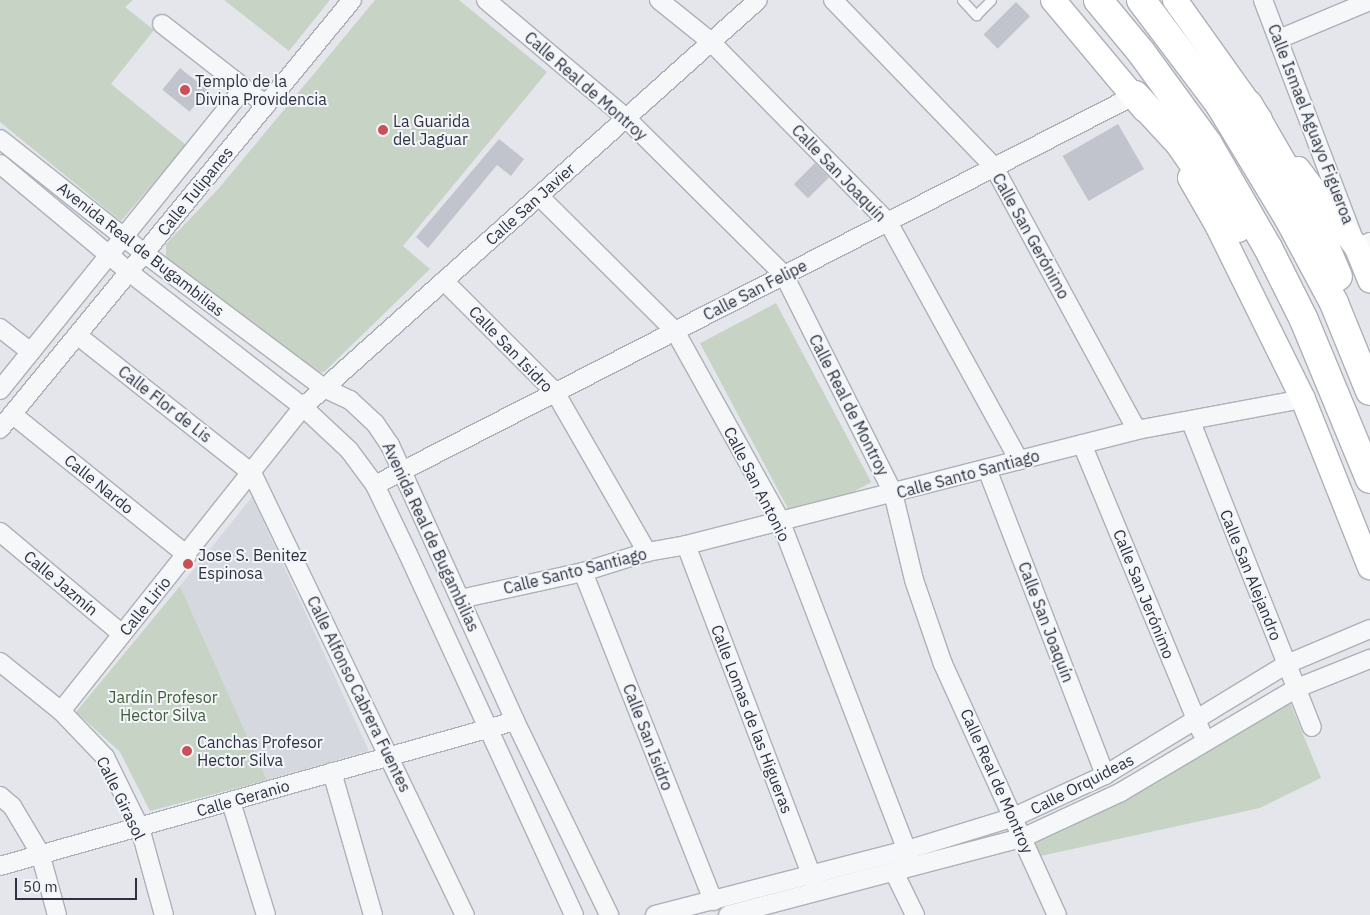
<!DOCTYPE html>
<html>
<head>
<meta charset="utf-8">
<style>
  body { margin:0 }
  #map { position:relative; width:1370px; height:915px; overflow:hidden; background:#e4e6eb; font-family:"IBM Plex Sans",sans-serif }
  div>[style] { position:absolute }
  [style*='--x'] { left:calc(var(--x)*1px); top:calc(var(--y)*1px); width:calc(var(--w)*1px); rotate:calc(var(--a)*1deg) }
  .built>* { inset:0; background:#d6d8e0 }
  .green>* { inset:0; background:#c7d4c5; transform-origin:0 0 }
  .building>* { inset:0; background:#c1c4cd; transform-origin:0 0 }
  .roads { filter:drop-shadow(1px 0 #adb0b8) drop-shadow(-1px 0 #adb0b8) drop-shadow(0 1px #adb0b8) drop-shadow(0 -1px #adb0b8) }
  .lane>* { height:9px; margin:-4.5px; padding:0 4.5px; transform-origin:4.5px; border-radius:4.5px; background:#f6f7f9 }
  .street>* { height:18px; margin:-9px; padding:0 9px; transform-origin:9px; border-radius:9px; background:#f6f7f9 }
  .secondary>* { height:24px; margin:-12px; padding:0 12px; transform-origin:12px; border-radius:12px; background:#fff }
  .highway>* { height:28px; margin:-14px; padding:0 14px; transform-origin:14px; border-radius:14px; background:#fff }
  .dots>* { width:14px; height:14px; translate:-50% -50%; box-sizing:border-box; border:2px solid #f3f5f8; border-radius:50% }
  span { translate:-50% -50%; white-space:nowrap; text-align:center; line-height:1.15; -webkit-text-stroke:4px #f3f5f8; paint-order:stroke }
  .poi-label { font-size:16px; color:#2c3242 }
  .left { translate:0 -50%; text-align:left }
  .street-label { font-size:16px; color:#2c3242 }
  .park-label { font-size:16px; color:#3d5d3a }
  .scale { position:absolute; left:15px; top:878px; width:122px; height:22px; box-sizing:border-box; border:2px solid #2c3242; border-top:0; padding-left:6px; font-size:15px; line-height:18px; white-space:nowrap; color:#2c3242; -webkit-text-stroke:4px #f3f5f8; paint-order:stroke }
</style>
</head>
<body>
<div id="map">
  <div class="built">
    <i style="clip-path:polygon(252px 497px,369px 751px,267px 780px,180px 586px)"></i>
  </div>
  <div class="green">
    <i style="clip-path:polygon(0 0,133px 0,125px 7px,154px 30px,111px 84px,186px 145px,121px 221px,0 122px)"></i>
    <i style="clip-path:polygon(224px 0,330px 0,289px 51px)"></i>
    <i style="clip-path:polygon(375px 0,459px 0,547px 72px,403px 246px,430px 269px,324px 372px,315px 373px,166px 258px,166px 244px,220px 187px)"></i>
    <i style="left:776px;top:303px;width:203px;height:86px;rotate:62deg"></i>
    <i style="clip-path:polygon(180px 586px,267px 780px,150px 811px,120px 752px,76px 712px)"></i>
    <i style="clip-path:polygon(1289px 700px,1321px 778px,1260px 808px,1036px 857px,1031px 844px,1122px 801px)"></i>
  </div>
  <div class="building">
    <i style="left:1016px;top:2px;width:20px;height:46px;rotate:45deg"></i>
    <i style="left:180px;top:68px;width:35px;height:28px;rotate:39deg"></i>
    <i style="left:1118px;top:124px;width:52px;height:64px;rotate:60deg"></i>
    <i style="clip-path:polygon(499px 139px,524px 159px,511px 176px,497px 165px,428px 248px,416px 237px)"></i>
    <i style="left:815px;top:163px;width:20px;height:30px;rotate:45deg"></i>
  </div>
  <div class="roads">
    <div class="lane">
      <i style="--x:962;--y:0;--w:21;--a:47"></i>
      <i style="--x:976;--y:15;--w:21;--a:-45"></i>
    </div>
    <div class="street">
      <i style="--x:486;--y:0;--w:183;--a:40.1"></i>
      <i style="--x:626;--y:118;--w:223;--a:44.8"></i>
      <i style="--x:784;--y:275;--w:244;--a:63.4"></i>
      <i style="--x:893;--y:493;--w:89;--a:76.4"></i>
      <i style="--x:914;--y:580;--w:89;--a:71"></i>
      <i style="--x:943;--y:664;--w:276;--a:65.6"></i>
      <i style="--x:659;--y:0;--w:67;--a:38.9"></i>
      <i style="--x:711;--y:42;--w:252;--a:45.5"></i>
      <i style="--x:888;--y:222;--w:272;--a:61.2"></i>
      <i style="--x:833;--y:0;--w:232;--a:46"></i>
      <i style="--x:994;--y:167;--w:299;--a:61.5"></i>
      <i style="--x:1263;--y:0;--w:265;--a:69.2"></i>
      <i style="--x:1357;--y:248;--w:14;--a:-25"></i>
      <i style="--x:162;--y:24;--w:132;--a:37.9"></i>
      <i style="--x:1279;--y:39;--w:99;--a:-22.7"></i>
      <i style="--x:0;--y:139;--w:184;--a:38.4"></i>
      <i style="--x:144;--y:253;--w:225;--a:36.9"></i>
      <i style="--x:324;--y:388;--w:29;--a:25"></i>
      <i style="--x:350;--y:400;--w:34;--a:43"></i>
      <i style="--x:375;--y:423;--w:27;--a:56"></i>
      <i style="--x:390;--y:445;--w:303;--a:65.6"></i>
      <i style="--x:515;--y:721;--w:216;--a:64.1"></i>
      <i style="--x:0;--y:164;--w:168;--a:39.9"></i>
      <i style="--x:129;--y:272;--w:220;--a:37.8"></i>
      <i style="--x:303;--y:407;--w:63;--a:43.1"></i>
      <i style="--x:349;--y:450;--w:44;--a:53.4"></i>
      <i style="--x:375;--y:485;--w:76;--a:64.4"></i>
      <i style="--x:408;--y:554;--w:397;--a:65.3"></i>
      <i style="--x:539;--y:196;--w:192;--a:44.8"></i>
      <i style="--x:675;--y:331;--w:216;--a:60.9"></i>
      <i style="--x:780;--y:520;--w:354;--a:69"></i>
      <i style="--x:444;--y:281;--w:157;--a:45"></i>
      <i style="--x:555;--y:392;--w:185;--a:60.1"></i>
      <i style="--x:0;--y:328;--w:39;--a:38"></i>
      <i style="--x:77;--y:335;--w:223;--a:38.3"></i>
      <i style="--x:252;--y:473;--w:491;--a:64.3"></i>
      <i style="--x:0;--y:390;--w:388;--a:-51.1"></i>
      <i style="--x:12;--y:414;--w:225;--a:38.9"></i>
      <i style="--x:1191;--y:422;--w:328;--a:68.4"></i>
      <i style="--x:0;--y:429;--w:555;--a:-50.63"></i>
      <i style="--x:1082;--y:444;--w:311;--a:67.5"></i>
      <i style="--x:987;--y:469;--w:328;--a:68.9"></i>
      <i style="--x:375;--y:485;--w:854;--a:-27.16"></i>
      <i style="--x:0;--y:532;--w:159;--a:39.9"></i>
      <i style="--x:686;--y:545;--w:364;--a:69.2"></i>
      <i style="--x:583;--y:572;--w:354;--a:68.4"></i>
      <i style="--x:460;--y:599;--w:126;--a:-12.4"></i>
      <i style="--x:583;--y:572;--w:67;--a:-17.4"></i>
      <i style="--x:647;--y:552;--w:40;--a:-10"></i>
      <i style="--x:686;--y:545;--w:465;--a:-14.3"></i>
      <i style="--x:1137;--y:430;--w:169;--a:-10.6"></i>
      <i style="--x:0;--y:662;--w:78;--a:38.8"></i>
      <i style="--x:61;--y:711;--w:64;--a:46.3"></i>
      <i style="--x:105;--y:757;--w:79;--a:63.8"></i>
      <i style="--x:140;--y:828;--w:90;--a:74.6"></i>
      <i style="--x:61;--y:711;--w:389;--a:-51.5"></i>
      <i style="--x:303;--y:407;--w:610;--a:-41.81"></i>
      <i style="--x:332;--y:772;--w:149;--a:74"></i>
      <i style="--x:0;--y:796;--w:16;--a:40"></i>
      <i style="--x:12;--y:806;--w:55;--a:59.2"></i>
      <i style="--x:40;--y:853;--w:64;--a:74.7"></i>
      <i style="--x:231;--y:802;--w:118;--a:72.8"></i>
      <i style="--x:0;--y:866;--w:535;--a:-15.72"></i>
      <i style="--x:895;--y:874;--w:46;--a:64"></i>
      <i style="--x:655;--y:915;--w:260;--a:-14.5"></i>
      <i style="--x:907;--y:850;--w:112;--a:-17.1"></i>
      <i style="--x:1014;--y:817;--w:100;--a:-24.8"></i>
      <i style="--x:1105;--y:775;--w:213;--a:-31.4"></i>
      <i style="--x:1287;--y:664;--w:90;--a:-22.9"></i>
      <i style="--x:728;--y:915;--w:304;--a:-14.7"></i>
      <i style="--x:1022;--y:838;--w:109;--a:-24.9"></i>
      <i style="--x:1121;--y:792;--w:204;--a:-30.6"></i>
      <i style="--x:1297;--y:688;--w:79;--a:-21.7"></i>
    </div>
    <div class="secondary">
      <i style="--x:1053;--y:0;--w:143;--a:50.1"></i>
      <i style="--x:1175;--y:0;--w:146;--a:54.5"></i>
      <i style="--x:1298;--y:169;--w:99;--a:53.2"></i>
      <i style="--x:1357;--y:248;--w:35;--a:68"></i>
      <i style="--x:1190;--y:178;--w:54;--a:60.1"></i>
      <i style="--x:1217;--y:225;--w:194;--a:63.7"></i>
      <i style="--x:1303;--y:399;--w:181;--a:68.3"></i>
    </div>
    <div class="highway">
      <i style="--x:1098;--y:0;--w:67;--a:50.4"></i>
      <i style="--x:1141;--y:52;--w:114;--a:53.9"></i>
      <i style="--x:1208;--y:144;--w:120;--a:60"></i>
      <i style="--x:1268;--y:248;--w:80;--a:63.4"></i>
      <i style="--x:1304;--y:320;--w:172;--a:67.5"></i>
      <i style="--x:1141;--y:0;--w:131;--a:53"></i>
      <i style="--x:1220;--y:105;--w:133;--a:58.8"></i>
      <i style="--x:1289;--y:219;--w:95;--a:61.8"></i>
      <i style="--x:1334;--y:303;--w:95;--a:67.8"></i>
      <i style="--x:1135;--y:95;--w:67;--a:47.4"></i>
      <i style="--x:1180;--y:144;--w:102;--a:55.4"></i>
      <i style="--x:1248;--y:104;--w:126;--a:60"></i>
      <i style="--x:1311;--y:213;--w:69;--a:67.1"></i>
    </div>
  </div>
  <div class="dots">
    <i style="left:185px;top:90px;background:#c85056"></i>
    <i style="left:383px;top:130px;background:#c85056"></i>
    <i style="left:188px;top:564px;background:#c85056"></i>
    <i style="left:187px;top:751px;background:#c85056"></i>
  </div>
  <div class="poi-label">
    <span class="left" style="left:195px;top:90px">Templo de la<br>Divina Providencia</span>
    <span class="left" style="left:393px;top:130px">La Guarida<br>del Jaguar</span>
    <span class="left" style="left:198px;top:564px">Jose S. Benitez<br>Espinosa</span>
    <span class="left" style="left:197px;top:751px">Canchas Profesor<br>Hector Silva</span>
  </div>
  <div class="street-label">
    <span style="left:586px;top:86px;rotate:41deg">Calle Real de Montroy</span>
    <span style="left:1311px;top:124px;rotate:69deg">Calle Ismael Aguayo Figueroa</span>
    <span style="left:839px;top:173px;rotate:46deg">Calle San Joaquín</span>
    <span style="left:195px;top:191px;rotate:-51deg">Calle Tulipanes</span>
    <span style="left:530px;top:204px;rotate:-42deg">Calle San Javier</span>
    <span style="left:1031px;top:236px;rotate:61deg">Calle San Gerónimo</span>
    <span style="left:141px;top:249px;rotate:38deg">Avenida Real de Bugambilias</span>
    <span style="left:755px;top:290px;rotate:-27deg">Calle San Felipe</span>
    <span style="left:511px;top:349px;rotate:46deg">Calle San Isidro</span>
    <span style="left:165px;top:404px;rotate:38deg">Calle Flor de Lis</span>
    <span style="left:849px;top:405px;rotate:63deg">Calle Real de Montroy</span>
    <span style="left:968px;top:474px;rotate:-15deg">Calle Santo Santiago</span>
    <span style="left:99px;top:484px;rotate:39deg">Calle Nardo</span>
    <span style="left:757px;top:484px;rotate:63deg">Calle San Antonio</span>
    <span style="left:431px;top:537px;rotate:65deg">Avenida Real de Bugambilias</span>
    <span style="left:575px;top:571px;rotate:-14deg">Calle Santo Santiago</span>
    <span style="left:1251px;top:575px;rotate:68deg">Calle San Alejandro</span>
    <span style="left:61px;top:583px;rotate:40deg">Calle Jazmín</span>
    <span style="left:1144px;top:594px;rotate:68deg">Calle San Jerónimo</span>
    <span style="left:145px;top:606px;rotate:-51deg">Calle Lirio</span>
    <span style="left:1046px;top:622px;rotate:69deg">Calle San Joaquín</span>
    <span style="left:359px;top:694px;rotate:64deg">Calle Alfonso Cabrera Fuentes</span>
    <span style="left:752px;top:719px;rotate:69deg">Calle Lomas de las Higueras</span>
    <span style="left:648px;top:737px;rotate:69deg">Calle San Isidro</span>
    <span style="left:997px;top:781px;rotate:66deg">Calle Real de Montroy</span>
    <span style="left:1082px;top:784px;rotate:-27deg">Calle Orquideas</span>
    <span style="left:121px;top:798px;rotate:64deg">Calle Girasol</span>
    <span style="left:243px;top:798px;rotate:-16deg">Calle Geranio</span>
  </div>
  <div class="park-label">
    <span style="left:163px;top:706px">Jardín Profesor<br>Hector Silva</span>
  </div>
  <div class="scale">50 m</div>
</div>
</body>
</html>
